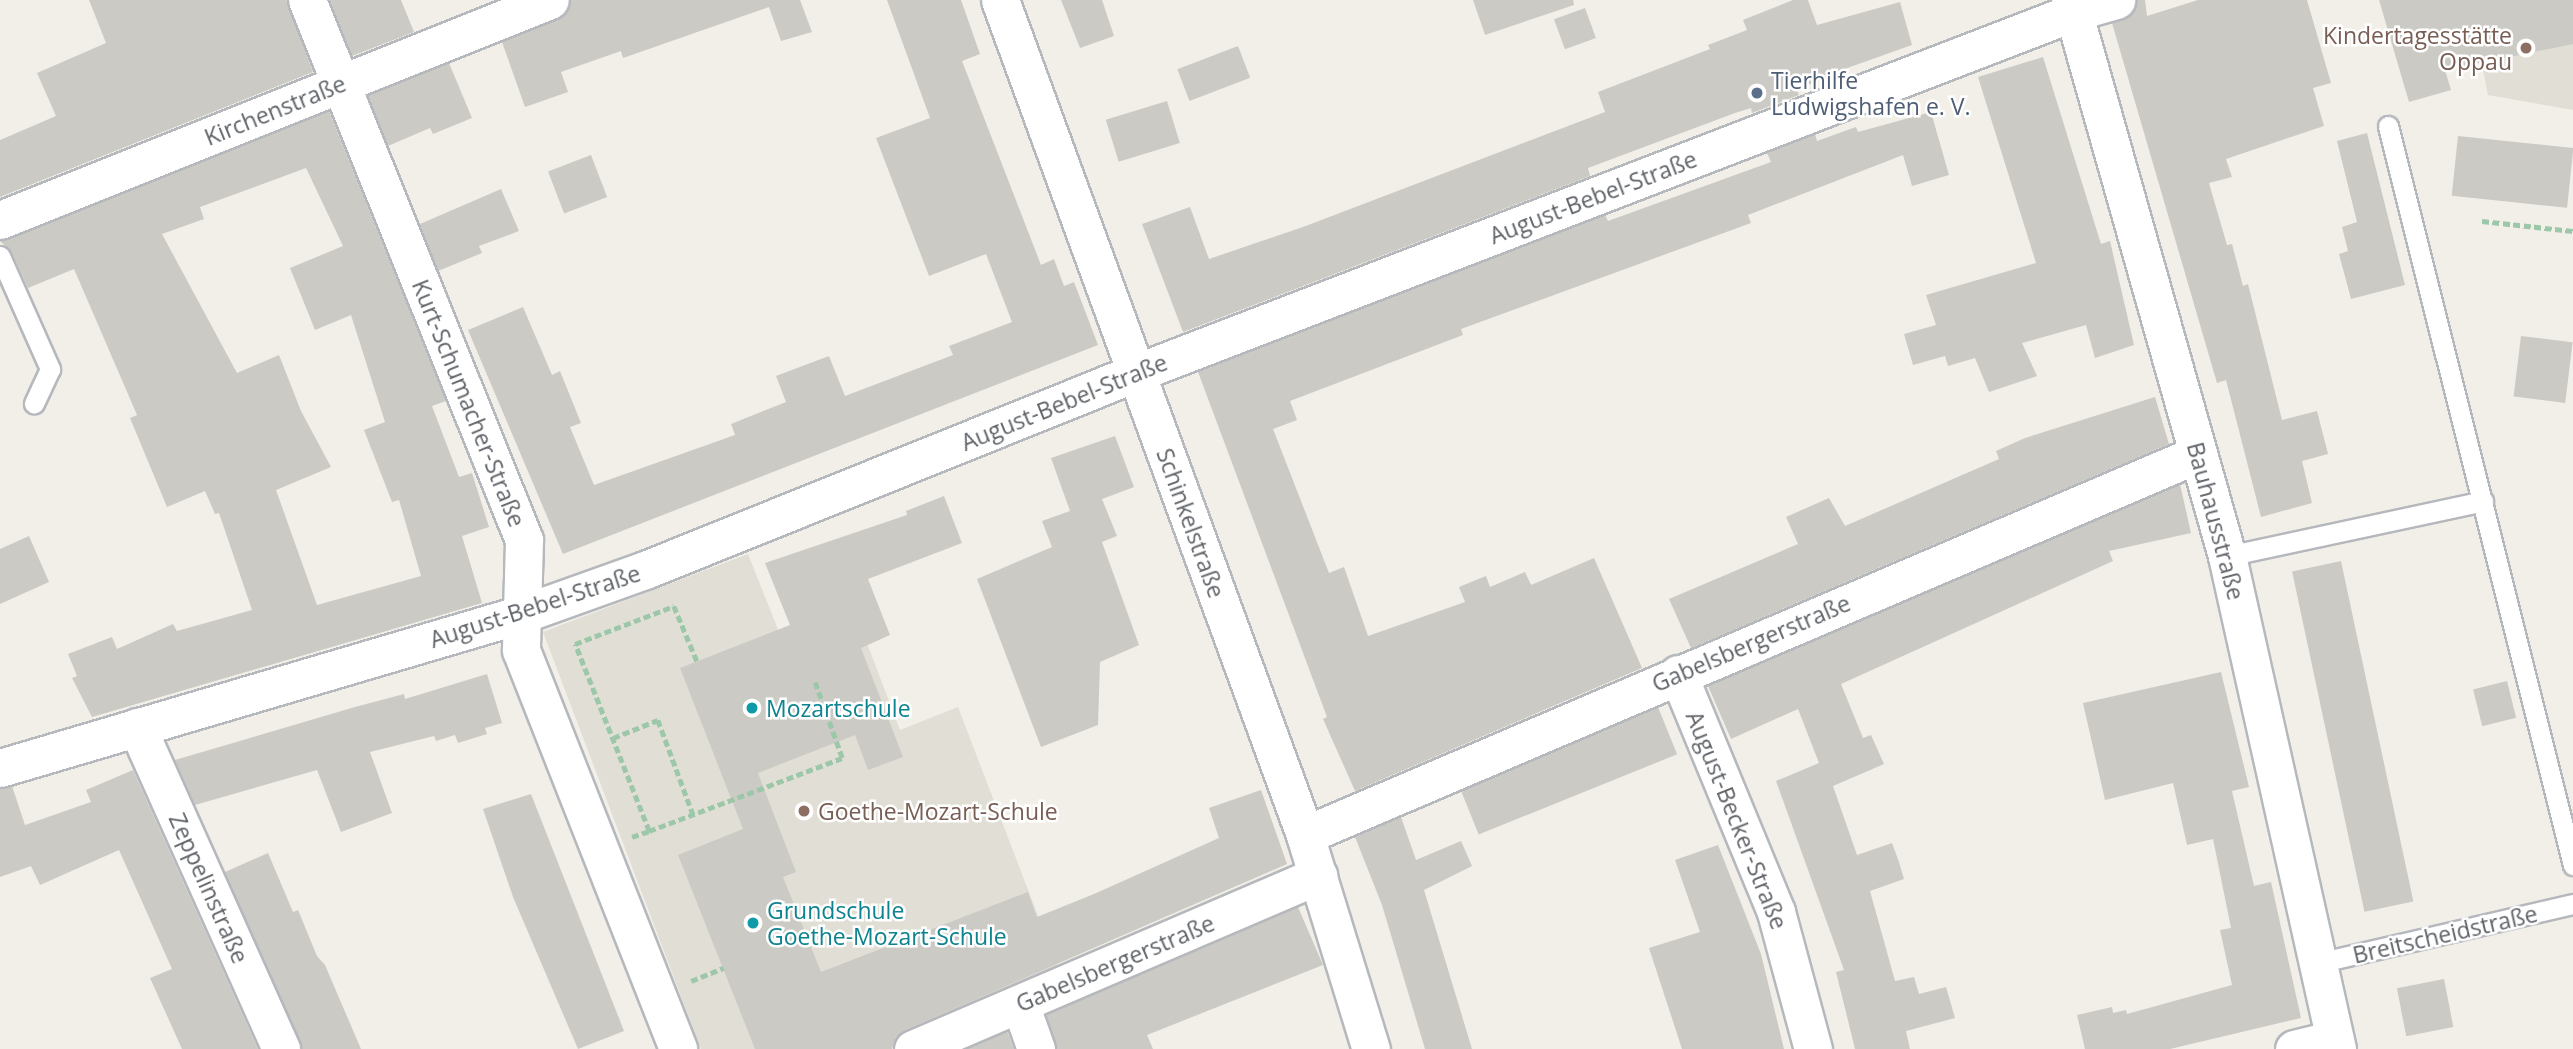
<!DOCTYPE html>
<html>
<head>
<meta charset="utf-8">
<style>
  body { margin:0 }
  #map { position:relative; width:2573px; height:1049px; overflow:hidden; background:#f1efe8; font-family:"Open Sans",sans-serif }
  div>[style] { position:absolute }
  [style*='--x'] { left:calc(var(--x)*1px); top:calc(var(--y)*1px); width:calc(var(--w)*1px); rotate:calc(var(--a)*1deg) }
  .education>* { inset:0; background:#e1ded6 }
  .building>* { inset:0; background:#cccac5; transform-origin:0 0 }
  .path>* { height:4.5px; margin-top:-2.25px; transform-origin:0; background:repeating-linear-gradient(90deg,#9cc7a9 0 7px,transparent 0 10.5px) }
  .roads { filter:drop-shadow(2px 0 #b5b8bc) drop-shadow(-2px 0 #b5b8bc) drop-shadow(0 2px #b5b8bc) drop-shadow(0 -2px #b5b8bc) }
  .lane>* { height:19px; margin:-9.5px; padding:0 9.5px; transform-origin:9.5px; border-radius:9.5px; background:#fff }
  .street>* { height:37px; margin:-18.5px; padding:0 18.5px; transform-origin:18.5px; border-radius:18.5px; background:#fff }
  .dots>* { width:19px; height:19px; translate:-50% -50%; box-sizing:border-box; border:4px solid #fff; border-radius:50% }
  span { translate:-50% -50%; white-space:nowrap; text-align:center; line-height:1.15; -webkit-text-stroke:5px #fff; paint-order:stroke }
  .education-label { font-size:23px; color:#785e54 }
  .right { translate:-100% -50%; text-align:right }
  .left { translate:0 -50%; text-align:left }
  .service-label { font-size:23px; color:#4e5e75 }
  .street-label { font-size:23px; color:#5f6368 }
  .culture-label { font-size:23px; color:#0d838f }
</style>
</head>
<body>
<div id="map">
  <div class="education">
    <i style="clip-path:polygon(2469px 0,2573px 0,2573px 110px,2488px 95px)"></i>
    <i style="clip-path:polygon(748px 554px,789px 657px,862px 630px,900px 730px,958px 707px,1058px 968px,865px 1049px,701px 1049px,543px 632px)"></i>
  </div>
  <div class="building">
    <i style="clip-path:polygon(89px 0,286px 0,313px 72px,0 197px,0 140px,56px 116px,37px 73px,106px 43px)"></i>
    <i style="clip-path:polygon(330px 0,401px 0,414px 32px,352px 56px)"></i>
    <i style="clip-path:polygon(571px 0,800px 0,812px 32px,781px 41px,769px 7px,623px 58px,621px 51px,561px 72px,568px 92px,525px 107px,502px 42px,558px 19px,567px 12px)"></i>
    <i style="clip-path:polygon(887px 0,961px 0,980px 54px,962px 61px,1041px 265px,1054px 259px,1064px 286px,1074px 282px,1098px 345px,563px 554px,468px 330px,523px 307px,552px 375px,560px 371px,581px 423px,570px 427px,594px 485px,735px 435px,731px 424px,786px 402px,776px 376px,829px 356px,845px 396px,953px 355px,949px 346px,1012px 322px,986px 254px,929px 276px,876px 138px,930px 118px)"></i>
    <i style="clip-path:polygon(1061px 0,1102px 0,1114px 36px,1080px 48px)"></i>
    <i style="clip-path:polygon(1473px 0,1573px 0,1574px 5px,1485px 35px)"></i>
    <i style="clip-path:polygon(1793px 0,1808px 0,1817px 25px,1900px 2px,1912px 45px,1836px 72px,1797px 90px,1799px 95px,1752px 113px,1751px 108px,1735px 113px,1588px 168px,1590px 176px,1183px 332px,1142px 224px,1190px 207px,1209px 259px,1303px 227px,1605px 112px,1598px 92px,1710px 49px,1708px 45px,1747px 30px,1743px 20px)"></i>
    <i style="clip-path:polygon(2136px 0,2145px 0,2147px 16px,2198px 0,2307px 0,2331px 83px,2313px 88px,2324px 126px,2226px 159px,2232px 177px,2209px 183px,2227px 245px,2232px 244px,2243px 286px,2248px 284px,2282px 420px,2317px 411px,2328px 454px,2302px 461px,2312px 503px,2261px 517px,2226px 380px,2217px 383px,2112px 23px,2131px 15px)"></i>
    <i style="clip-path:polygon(2379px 0,2573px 0,2573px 44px,2445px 70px,2451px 90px,2409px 102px)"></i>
    <i style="left:1585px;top:8px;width:32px;height:33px;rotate:70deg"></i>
    <i style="left:1238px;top:46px;width:34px;height:65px;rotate:69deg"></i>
    <i style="clip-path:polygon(2043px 57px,2101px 244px,2110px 241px,2134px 345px,2095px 358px,2086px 325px,2022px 343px,2037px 376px,1989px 392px,1975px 358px,1948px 366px,1945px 356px,1913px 365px,1904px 334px,1936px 325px,1926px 295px,2036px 263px,1978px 77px)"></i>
    <i style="clip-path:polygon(449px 63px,472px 118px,433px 134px,430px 128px,388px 146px,368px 95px)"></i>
    <i style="left:1167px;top:101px;width:44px;height:64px;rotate:73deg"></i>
    <i style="clip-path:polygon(evenodd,329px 111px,446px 401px,432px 406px,459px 477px,472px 473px,489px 527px,462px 536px,482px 603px,92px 717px,72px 678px,77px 676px,68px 654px,112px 637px,117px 649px,173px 624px,177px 631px,252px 610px,219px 513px,215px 514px,205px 491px,167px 507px,130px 418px,137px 415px,74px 269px,28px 288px,11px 251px,0 241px,329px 111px,306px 168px,343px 246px,290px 268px,315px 330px,351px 315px,385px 422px,364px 430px,392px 502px,399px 500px,421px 576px,317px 605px,276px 490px,331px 467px,301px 411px,279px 355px,237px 373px,162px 234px,204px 219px,200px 207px,306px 168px)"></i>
    <i style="clip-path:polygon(1931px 112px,1949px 175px,1912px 186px,1903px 155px,1748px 215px,1751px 223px,1461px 329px,1463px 335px,1290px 401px,1297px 420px,1273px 429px,1329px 573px,1344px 567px,1368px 636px,1465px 602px,1459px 587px,1486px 576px,1490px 587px,1525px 572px,1531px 585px,1594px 558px,1642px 668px,1355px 791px,1323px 719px,1327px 717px,1198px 372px,1605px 215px,1608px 221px,1771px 162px,1767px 153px,1815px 134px,1817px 141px,1856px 127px,1858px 132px)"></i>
    <i style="clip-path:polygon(2367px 133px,2405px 285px,2351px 299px,2339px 254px,2348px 251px,2342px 227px,2357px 222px,2337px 141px)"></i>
    <i style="left:2458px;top:136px;width:116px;height:60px;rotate:6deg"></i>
    <i style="left:591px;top:155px;width:45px;height:46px;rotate:69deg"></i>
    <i style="clip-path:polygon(501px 189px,519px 231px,479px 246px,482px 253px,438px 271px,420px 224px)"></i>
    <i style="left:2521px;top:336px;width:52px;height:61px;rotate:7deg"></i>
    <i style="clip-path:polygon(2155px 397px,2169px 444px,1691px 648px,1669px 599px,1798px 544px,1786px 517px,1829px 498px,1845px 526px,1999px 459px,1996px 451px,2025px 438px)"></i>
    <i style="clip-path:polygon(1115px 436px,1134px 487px,1102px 499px,1117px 536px,1102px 542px,1139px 645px,1100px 662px,1098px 725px,1041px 747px,977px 579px,1052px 547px,1042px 521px,1070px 511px,1051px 458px)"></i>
    <i style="clip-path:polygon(2180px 484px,2191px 533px,2109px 551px,2113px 561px,1841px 684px,1863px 738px,1871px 735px,1884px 764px,1833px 786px,1857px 855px,1892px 843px,1899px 862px,1904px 879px,1870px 891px,1895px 981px,1914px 977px,1919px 994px,1946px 987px,1955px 1018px,1906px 1031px,1910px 1049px,1855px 1049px,1836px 972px,1844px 970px,1776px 781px,1819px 763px,1798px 709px,1731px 739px,1708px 686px)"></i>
    <i style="clip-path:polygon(944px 496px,962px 543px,868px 579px,890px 635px,861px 648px,903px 757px,868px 770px,855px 735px,758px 773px,796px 872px,783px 877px,821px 972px,1028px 892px,1037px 917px,1094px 894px,1219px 838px,1209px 808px,1261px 790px,1287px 864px,905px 1030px,896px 1037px,892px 1049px,755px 1049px,678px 855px,743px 829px,680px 668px,790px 625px,765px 563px,907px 515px,906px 511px)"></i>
    <i style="clip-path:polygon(29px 536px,49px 582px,0 604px,0 549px)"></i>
    <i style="left:2341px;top:561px;width:348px;height:50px;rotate:78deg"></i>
    <i style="clip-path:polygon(2221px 672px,2249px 787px,2232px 791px,2254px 886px,2271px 882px,2301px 1018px,2170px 1049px,2085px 1049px,2077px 1015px,2112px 1007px,2113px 1013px,2126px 1010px,2127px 1014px,2232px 985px,2220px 930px,2231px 928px,2213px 839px,2187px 845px,2173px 783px,2105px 800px,2083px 703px)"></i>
    <i style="clip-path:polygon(487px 674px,502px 723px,485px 728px,487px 734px,458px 743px,455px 735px,436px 741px,434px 736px,370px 752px,392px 813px,341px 832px,317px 770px,195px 805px,175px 760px,355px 707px,404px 694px,405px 699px)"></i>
    <i style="left:2507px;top:681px;width:38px;height:35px;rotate:76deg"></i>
    <i style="left:1658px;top:707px;width:51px;height:214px;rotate:68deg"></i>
    <i style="clip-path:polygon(133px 770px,258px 1049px,182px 1049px,150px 978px,172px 969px,119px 850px,40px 885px,31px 866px,0 877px,0 788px,12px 786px,25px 825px,91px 802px,86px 790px)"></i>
    <i style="clip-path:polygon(531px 794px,624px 1031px,578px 1049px,513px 897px,483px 809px)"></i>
    <i style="clip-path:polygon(1401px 817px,1416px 860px,1461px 841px,1472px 866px,1424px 890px,1472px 1049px,1425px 1049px,1382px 905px,1355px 837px)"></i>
    <i style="clip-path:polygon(1718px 845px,1761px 954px,1784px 1049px,1682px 1049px,1649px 948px,1700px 932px,1675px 860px)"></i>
    <i style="clip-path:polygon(268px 853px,293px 912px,298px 910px,317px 956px,325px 965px,361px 1049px,302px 1049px,225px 872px)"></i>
    <i style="clip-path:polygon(1298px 907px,1323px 965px,1147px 1035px,1153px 1049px,1056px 1049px,1046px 1015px)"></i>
    <i style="left:2444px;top:979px;width:49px;height:48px;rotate:79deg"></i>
    <i style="clip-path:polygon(1007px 1031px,1014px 1049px,966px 1049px)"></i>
  </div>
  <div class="path">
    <i style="--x:2482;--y:221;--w:92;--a:6.3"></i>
    <i style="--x:613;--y:738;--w:48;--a:-21.8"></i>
    <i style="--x:658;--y:720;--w:100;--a:69.6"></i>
    <i style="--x:649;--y:831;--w:206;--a:-20.7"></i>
    <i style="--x:842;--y:758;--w:83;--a:-109.7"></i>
    <i style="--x:632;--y:837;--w:18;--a:-19"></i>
    <i style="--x:649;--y:831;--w:201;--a:-111.6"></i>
    <i style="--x:575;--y:644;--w:106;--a:-21"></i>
    <i style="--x:674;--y:606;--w:60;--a:67.3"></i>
    <i style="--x:691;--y:981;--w:35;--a:-22"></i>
  </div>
  <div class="roads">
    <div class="lane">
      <i style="--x:2388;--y:126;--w:762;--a:75.95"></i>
      <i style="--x:0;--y:256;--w:124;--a:66.1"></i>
      <i style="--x:50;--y:369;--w:38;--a:115"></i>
      <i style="--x:2227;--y:556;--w:262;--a:-12.1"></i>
      <i style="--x:2317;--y:963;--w:263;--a:-13"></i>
    </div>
    <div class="street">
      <i style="--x:307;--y:0;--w:582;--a:68.11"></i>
      <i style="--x:524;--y:540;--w:110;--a:91.6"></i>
      <i style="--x:521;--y:650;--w:429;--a:68.5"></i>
      <i style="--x:1000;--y:0;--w:889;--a:69.93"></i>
      <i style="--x:1305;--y:835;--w:224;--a:72.9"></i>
      <i style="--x:2070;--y:0;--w:578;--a:74.23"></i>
      <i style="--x:2227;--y:556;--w:505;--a:77.42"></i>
      <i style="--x:0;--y:220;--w:592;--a:-21.8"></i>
      <i style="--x:1678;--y:674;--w:257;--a:67.6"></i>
      <i style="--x:1776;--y:912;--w:142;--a:74.9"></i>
      <i style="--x:137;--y:727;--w:353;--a:65.9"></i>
      <i style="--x:0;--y:768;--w:544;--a:-16.44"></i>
      <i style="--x:522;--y:614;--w:131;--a:-19.7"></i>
      <i style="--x:645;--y:570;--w:498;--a:-21.9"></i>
      <i style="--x:1107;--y:384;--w:1036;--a:-21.04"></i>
      <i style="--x:2074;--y:12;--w:44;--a:-15.9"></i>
      <i style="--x:1305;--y:835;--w:971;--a:-23.11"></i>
      <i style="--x:1020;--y:1004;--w:48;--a:70.4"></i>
      <i style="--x:913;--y:1049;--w:441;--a:-23.2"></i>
      <i style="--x:2294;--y:1049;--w:41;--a:-14"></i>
    </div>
  </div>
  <div class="dots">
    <i style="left:2526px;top:48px;background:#8d6e63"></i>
    <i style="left:1757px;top:93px;background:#5c6f8a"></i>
    <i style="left:752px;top:708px;background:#0f9aa8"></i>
    <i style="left:804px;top:811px;background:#8d6e63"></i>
    <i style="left:753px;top:923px;background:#0f9aa8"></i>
  </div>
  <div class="education-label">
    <span class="right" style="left:2512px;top:48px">Kindertagesstätte<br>Oppau</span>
    <span class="left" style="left:818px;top:811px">Goethe-Mozart-Schule</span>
  </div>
  <div class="service-label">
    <span class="left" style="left:1771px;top:93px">Tierhilfe<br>Ludwigshafen e. V.</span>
  </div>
  <div class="street-label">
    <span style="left:275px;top:110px;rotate:-22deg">Kirchenstraße</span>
    <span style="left:1593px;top:197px;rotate:-21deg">August-Bebel-Straße</span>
    <span style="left:1064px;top:402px;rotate:-22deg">August-Bebel-Straße</span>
    <span style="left:469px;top:403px;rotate:68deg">Kurt-Schumacher-Straße</span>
    <span style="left:2216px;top:521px;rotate:75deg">Bauhausstraße</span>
    <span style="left:1191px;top:523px;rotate:70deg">Schinkelstraße</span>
    <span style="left:535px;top:606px;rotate:-18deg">August-Bebel-Straße</span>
    <span style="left:1751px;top:643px;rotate:-23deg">Gabelsbergerstraße</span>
    <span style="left:1737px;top:820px;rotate:68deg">August-Becker-Straße</span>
    <span style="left:209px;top:888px;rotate:66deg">Zeppelinstraße</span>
    <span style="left:2445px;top:934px;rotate:-13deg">Breitscheidstraße</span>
    <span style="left:1115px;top:963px;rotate:-23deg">Gabelsbergerstraße</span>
  </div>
  <div class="culture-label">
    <span class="left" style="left:766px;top:708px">Mozartschule</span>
    <span class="left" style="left:767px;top:923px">Grundschule<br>Goethe-Mozart-Schule</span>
  </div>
</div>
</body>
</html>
